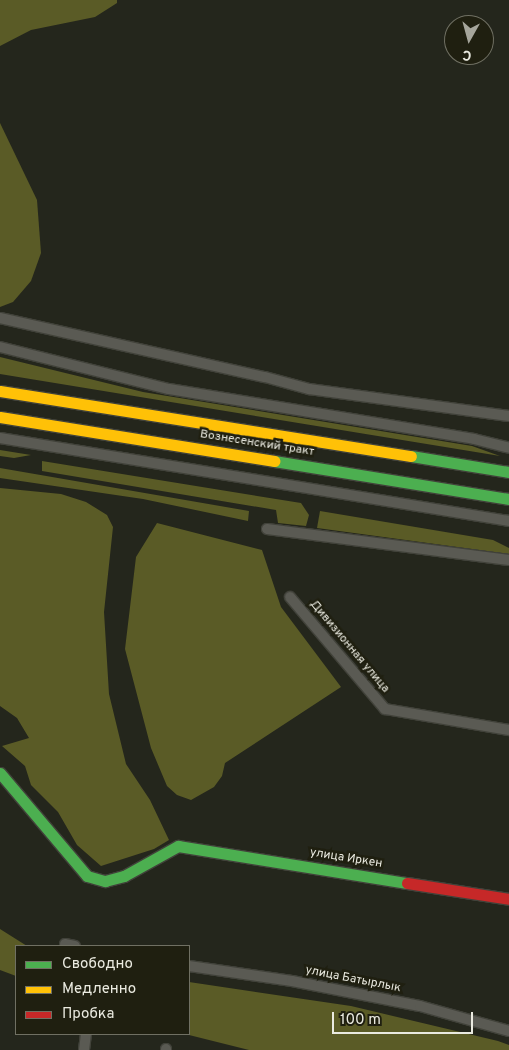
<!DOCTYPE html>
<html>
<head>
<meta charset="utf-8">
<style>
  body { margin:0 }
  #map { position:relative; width:509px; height:1050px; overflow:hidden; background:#24261c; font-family:Overpass,sans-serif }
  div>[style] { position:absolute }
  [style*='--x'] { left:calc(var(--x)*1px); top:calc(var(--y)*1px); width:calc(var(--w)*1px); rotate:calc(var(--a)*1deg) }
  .forest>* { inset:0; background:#5a5b26 }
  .roads { filter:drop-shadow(1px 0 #41423a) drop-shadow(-1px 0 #41423a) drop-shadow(0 1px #41423a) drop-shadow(0 -1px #41423a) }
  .street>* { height:10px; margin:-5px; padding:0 5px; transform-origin:5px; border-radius:5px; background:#5a5a53 }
  .fast>* { height:11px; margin:-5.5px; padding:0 5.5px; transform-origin:5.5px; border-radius:5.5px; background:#4caf50 }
  .slow>* { height:11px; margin:-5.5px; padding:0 5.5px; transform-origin:5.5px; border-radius:5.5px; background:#ffc107 }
  .jam>* { height:11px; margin:-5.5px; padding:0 5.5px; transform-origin:5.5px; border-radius:5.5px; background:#c62828 }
  span { translate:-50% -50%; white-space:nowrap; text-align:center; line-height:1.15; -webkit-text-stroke:5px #1f1f10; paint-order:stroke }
  .street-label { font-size:12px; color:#eaeae0 }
  .legend { position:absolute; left:15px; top:945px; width:175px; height:90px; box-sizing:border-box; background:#1f1f10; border:1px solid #707063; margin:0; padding:6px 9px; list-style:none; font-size:15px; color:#eaeae0 }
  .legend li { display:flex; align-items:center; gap:10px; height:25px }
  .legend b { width:25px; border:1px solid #707063 }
  .north { position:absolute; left:444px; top:15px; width:50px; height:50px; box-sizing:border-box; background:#1f1f10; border:1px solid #707063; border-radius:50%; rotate:187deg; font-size:14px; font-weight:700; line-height:20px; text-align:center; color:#eaeae0 }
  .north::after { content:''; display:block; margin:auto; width:18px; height:22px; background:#a5a59b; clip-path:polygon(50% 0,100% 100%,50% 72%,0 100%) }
  .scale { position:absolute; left:332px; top:1012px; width:141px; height:22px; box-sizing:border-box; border:2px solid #eaeae0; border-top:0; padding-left:6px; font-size:15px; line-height:18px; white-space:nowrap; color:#eaeae0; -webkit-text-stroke:4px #1f1f10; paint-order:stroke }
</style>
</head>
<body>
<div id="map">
  <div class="forest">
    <i style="clip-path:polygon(0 0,117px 0,117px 3px,95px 17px,31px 30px,0 46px)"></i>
    <i style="clip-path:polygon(0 123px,37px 200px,41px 253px,31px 281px,13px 302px,0 307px)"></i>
    <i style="clip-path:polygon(0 357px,143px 392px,472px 446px,500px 456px,0 374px)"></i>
    <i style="clip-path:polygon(0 450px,31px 455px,14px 458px,0 456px)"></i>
    <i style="clip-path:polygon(42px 461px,301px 503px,309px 515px,306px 526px,278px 523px,276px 510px,42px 471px)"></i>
    <i style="clip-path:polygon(0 468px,249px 511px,248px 521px,143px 499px,0 478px)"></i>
    <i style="clip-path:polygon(0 488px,61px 494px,86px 502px,107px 515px,113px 527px,104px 612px,109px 694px,126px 764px,150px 800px,169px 840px,154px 849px,101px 866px,77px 845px,58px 812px,31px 785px,25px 766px,2px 746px,29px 738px,17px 718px,0 706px)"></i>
    <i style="clip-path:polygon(320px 511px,493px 540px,509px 548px,509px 554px,317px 528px)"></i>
    <i style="clip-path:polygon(157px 523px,262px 550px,281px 607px,341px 687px,225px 763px,222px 776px,214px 787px,191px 800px,177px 795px,167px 786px,151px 748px,125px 649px,136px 557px)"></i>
    <i style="clip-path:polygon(0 929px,27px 946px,16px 946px,16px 976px,0 970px)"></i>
    <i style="clip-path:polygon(189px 982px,351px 1006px,498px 1041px,509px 1045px,509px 1050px,249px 1050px,185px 1034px,189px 1034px)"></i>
  </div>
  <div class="roads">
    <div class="street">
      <i style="--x:0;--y:318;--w:271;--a:12.6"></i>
      <i style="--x:265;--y:377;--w:46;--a:15.3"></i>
      <i style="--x:309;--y:389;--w:202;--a:7.7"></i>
      <i style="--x:0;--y:347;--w:174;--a:14"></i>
      <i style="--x:169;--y:389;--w:309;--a:9.3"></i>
      <i style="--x:474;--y:439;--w:36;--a:14"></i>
      <i style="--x:0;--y:438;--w:516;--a:9.26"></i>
      <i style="--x:267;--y:529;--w:244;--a:7.3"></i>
      <i style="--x:290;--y:597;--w:147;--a:49.7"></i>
      <i style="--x:385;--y:709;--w:126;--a:9.6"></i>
      <i style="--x:65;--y:944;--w:10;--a:11"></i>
      <i style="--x:189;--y:966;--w:104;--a:8.3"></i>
      <i style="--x:292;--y:981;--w:130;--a:11.1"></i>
      <i style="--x:420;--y:1006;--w:92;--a:15.7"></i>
      <i style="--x:84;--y:1050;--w:16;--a:-83"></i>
      <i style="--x:166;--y:1050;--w:1;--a:-90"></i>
    </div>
    <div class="fast">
      <i style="--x:411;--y:456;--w:99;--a:9.3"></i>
      <i style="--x:274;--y:461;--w:238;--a:9.2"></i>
      <i style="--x:0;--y:773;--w:135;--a:49.8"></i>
      <i style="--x:87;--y:876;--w:19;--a:16"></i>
      <i style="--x:105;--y:881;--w:20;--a:-15"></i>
      <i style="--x:124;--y:876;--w:62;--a:-29.1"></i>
      <i style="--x:178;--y:846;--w:232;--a:9.2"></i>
    </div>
    <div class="slow">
      <i style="--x:0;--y:391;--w:416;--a:9"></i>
      <i style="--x:0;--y:417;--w:278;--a:9.1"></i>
    </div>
    <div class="jam">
      <i style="--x:407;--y:883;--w:103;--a:8.9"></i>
    </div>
  </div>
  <div class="street-label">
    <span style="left:257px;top:444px;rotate:9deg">Вознесенский тракт</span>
    <span style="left:349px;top:647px;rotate:50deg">Дивизионная улица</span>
    <span style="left:346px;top:859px;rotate:9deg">улица Иркен</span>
    <span style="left:353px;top:980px;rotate:11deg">улица Батырлык</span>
  </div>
  <ul class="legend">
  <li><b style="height:6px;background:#4caf50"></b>Свободно</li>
  <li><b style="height:6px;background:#ffc107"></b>Медленно</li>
  <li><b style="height:6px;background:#c62828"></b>Пробка</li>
  </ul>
  <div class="north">С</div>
  <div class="scale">100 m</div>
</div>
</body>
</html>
